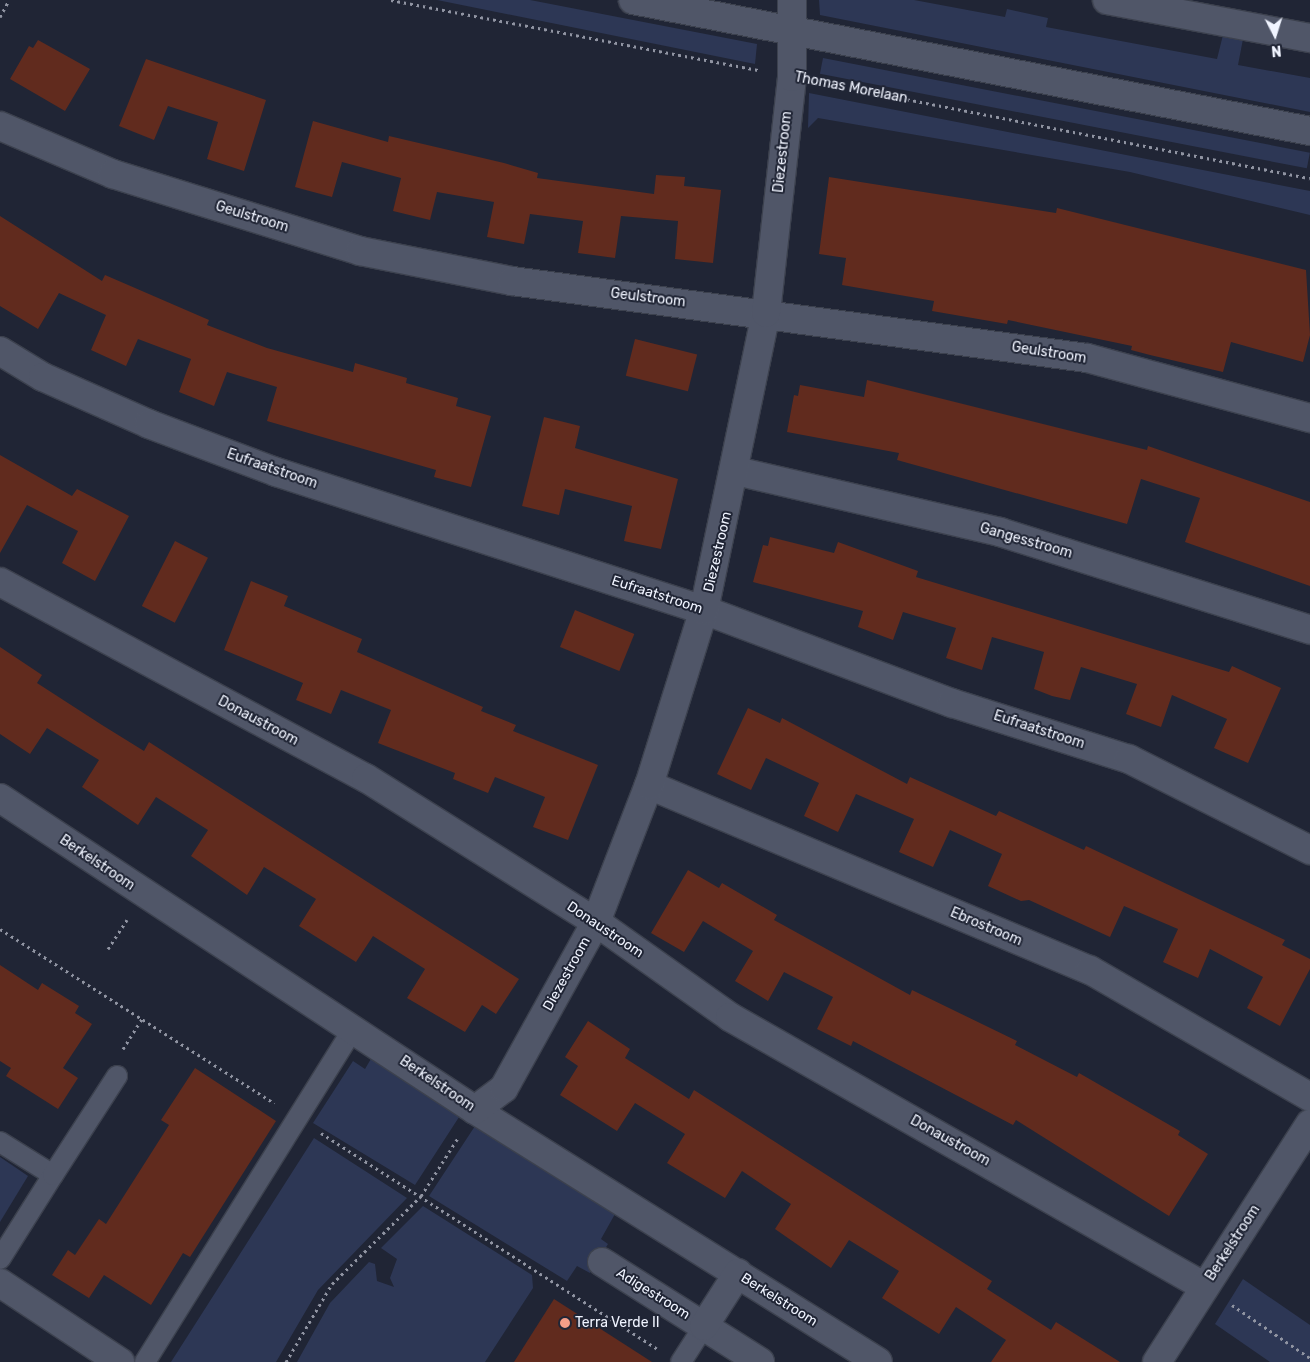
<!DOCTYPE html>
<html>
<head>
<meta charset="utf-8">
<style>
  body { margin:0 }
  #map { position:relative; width:1310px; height:1362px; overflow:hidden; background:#202535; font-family:Rubik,sans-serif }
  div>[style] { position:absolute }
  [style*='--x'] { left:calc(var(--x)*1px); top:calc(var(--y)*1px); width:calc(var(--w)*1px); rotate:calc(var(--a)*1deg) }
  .green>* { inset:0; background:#2d3755; transform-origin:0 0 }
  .building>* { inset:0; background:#612b1e; transform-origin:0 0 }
  .path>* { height:3px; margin-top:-1.5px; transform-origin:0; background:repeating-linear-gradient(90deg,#9094a2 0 2.5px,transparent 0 6.5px) }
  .roads { filter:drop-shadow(1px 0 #3c414e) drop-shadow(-1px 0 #3c414e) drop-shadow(0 1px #3c414e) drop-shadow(0 -1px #3c414e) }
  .service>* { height:20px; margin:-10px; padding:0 10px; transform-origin:10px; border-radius:10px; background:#505668 }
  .pedestrian>* { height:28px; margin:-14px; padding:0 14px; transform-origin:14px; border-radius:14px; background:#505668 }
  .minor>* { height:28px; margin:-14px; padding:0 14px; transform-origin:14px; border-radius:14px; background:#505668 }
  .tertiary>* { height:28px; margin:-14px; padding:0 14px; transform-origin:14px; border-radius:14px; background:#505668 }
  .dots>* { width:14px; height:14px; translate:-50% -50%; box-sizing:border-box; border:2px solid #202535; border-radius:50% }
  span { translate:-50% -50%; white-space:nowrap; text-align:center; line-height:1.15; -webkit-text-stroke:4px #202535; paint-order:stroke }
  .street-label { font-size:14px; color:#f0f4ff }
  .poi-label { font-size:14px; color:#f0f4ff }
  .left { translate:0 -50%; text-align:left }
  .north { position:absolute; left:1250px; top:10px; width:50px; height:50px; -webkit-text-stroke:4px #202535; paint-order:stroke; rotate:175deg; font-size:14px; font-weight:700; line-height:20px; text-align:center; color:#f0f4ff }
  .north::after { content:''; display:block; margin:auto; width:18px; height:22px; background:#f0f4ff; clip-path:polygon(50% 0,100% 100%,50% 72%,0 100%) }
</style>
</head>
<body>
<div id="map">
  <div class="green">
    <i style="clip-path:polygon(437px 0,530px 0,757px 44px,755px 64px)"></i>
    <i style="clip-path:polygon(819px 0,914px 0,1005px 17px,1007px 9px,1048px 18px,1046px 27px,1217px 59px,1223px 35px,1243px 39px,1238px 65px,1310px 78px,1310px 112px,820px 15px)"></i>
    <i style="left:823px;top:58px;width:496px;height:16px;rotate:11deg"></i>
    <i style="clip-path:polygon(809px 93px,1310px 191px,1310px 215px,1130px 172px,818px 118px,808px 128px)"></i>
    <i style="clip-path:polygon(372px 1057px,461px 1114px,415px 1185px,313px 1123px,353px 1061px,365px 1069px)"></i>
    <i style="clip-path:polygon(477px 1123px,615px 1214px,601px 1239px,608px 1244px,590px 1273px,577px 1266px,567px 1281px,429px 1196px)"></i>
    <i style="clip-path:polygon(314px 1138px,407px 1198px,318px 1290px,276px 1362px,171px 1362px)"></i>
    <i style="clip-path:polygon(0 1157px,28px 1176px,0 1222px)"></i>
    <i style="clip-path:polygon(423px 1206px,532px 1275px,533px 1288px,485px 1362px,297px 1362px,330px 1303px,369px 1262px,375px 1264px,377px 1281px,394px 1287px,390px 1278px,397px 1259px,381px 1248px)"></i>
    <i style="clip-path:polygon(1243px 1279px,1310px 1325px,1310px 1362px,1270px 1362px,1215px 1324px)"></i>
  </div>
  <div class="building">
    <i style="clip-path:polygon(38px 40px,90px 69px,65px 111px,10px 79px,29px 46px,33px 48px)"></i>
    <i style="clip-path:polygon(146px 59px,266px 100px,244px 171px,207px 159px,218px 122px,168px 106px,154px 140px,119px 126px)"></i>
    <i style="clip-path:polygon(313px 121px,388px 142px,389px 136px,504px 163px,538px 173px,537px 178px,654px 194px,656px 175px,685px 177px,684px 186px,721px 190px,713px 263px,675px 259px,678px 221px,621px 216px,615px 258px,578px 253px,583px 221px,530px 214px,524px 244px,487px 237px,494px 202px,437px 192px,430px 220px,393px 211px,401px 178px,342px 162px,332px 197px,302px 189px,295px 187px)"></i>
    <i style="clip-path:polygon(829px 177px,1056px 213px,1057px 208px,1306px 270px,1310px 335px,1303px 362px,1231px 342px,1223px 372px,1150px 355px,1131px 350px,1132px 346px,1008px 320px,1007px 324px,932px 311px,934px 301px,842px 285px,846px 258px,819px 254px)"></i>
    <i style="clip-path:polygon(0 216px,102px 281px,105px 275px,209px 320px,207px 325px,267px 348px,353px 372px,355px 363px,407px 378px,406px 383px,458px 398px,456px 406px,491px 416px,471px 487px,434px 477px,436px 470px,267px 421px,277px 387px,227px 372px,214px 406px,179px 392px,191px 359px,138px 339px,126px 366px,91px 350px,106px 315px,59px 293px,38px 329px,0 306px)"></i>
    <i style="left:635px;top:339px;width:64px;height:38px;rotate:14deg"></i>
    <i style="clip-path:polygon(867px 380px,1147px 450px,1148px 446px,1310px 502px,1310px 586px,1185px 542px,1200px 498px,1141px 479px,1127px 524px,897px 460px,899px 453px,787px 432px,794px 395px,798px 396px,800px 385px,864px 397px)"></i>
    <i style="clip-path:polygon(544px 417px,580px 426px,575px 448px,678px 479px,661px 549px,624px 541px,632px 506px,565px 489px,559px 515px,522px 506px)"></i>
    <i style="clip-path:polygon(0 455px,72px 496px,77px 489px,129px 516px,95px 581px,62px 563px,78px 531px,27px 505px,0 553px)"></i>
    <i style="clip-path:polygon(770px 537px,834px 553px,838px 542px,918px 571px,916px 577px,1229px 672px,1232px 666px,1281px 688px,1248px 763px,1214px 748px,1227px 719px,1172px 695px,1161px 727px,1126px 714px,1137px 684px,1081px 667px,1070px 700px,1052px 696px,1034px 689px,1044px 652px,992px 637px,982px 670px,946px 658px,956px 628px,903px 612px,893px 640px,858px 627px,863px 611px,753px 582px,763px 545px,768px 546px)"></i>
    <i style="left:175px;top:541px;width:37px;height:73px;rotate:27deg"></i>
    <i style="clip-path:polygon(251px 581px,288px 596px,284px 606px,362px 639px,357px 652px,483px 707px,481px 711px,516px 725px,513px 731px,598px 765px,568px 840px,533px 827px,545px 797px,495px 777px,488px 793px,453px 779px,455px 773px,378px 743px,391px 710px,341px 690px,331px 714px,296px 700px,303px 683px,224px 650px)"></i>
    <i style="left:575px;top:610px;width:64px;height:40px;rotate:22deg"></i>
    <i style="clip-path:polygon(0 647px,42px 675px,37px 683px,102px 725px,144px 751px,149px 742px,519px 979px,496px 1014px,482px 1005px,465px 1032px,407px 998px,425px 969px,373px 936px,356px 962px,299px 926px,316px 899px,264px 867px,247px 895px,191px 856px,208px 830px,156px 797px,138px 825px,82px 787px,99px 760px,47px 728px,30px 754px,0 734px)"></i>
    <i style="clip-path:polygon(748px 708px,780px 723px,782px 718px,907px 784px,910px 777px,996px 816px,999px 811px,1084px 850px,1086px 846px,1285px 940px,1282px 945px,1310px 959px,1310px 969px,1280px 1026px,1247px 1008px,1263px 977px,1210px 949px,1198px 978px,1163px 962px,1178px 929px,1124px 906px,1110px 937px,1029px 900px,1021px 901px,988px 886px,1002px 854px,950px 830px,933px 867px,899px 852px,914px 819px,856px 794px,838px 832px,804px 816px,819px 783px,766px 758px,751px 790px,717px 774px)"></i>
    <i style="clip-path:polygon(688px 870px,719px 888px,722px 883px,777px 915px,774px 920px,910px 995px,912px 990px,1017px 1041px,1015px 1045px,1077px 1077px,1079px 1073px,1180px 1131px,1178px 1135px,1208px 1154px,1169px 1216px,1016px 1120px,1013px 1125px,853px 1041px,851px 1046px,817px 1029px,833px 997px,784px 972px,768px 1001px,735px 981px,753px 951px,703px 921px,684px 952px,651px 933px)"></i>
    <i style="clip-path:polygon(0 965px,38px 990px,42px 983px,79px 1006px,75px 1013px,92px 1024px,63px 1068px,78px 1078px,58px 1109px,6px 1076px,11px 1068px,0 1061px)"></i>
    <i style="clip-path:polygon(588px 1021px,630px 1049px,625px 1058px,689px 1099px,694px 1090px,992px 1281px,987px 1289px,1051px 1330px,1056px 1322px,1120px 1362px,991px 1362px,1006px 1340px,956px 1307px,939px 1334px,882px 1298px,899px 1271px,849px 1240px,831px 1268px,775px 1229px,791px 1204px,742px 1171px,725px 1198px,667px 1163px,685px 1134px,635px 1103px,617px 1131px,560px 1095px,578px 1066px,565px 1057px)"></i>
    <i style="clip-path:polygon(195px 1068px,276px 1121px,190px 1257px,183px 1253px,151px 1305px,104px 1275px,89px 1298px,52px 1275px,68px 1250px,75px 1255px,99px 1219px,106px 1224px,169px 1125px,161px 1120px)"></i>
    <i style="clip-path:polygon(554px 1299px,652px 1362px,514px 1362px)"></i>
  </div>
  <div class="path">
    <i style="--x:391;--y:0;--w:375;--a:10.8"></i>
    <i style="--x:0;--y:17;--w:19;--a:-62"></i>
    <i style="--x:824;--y:83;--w:495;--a:11.1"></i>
    <i style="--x:0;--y:929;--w:325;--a:32.4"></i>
    <i style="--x:108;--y:949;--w:35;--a:-57"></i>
    <i style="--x:123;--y:1049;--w:36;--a:-58"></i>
    <i style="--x:321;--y:1133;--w:399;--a:32.7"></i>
    <i style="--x:1232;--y:1305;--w:94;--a:34.2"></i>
    <i style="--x:286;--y:1362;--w:91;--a:-59.5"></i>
    <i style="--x:332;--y:1284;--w:125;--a:-44.7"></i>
    <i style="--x:421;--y:1196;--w:69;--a:-57.5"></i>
  </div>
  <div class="roads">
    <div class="service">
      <i style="--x:0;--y:1142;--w:62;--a:31.9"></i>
      <i style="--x:53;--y:1175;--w:99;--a:122.2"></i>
      <i style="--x:53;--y:1175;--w:118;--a:-57.1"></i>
      <i style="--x:145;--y:1362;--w:395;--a:-58"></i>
      <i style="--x:681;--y:1362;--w:43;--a:-57.4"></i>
    </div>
    <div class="pedestrian">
      <i style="--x:0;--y:1283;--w:144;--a:33.4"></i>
    </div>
    <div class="minor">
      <i style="--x:1107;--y:0;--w:207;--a:10.6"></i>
      <i style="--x:0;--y:126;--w:123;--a:23"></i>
      <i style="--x:113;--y:174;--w:259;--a:17.3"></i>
      <i style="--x:360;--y:251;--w:155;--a:11.2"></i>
      <i style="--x:512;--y:281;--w:580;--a:7.63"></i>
      <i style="--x:1087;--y:358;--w:231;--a:15.1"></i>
      <i style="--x:0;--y:351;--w:50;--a:31.2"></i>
      <i style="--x:43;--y:377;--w:116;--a:23.9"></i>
      <i style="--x:149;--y:424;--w:136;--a:20.7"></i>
      <i style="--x:276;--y:472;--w:450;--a:17.9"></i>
      <i style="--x:704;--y:610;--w:265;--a:20.6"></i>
      <i style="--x:952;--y:703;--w:186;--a:17.6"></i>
      <i style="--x:1129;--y:759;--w:203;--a:26.7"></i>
      <i style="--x:736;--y:471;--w:271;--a:13"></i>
      <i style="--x:1000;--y:532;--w:325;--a:17.5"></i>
      <i style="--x:0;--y:582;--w:415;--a:28.2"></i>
      <i style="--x:366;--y:778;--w:271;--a:32.1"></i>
      <i style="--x:596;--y:922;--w:164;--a:35.3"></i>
      <i style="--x:730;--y:1017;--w:546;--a:29.61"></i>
      <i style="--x:649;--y:785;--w:478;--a:22.8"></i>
      <i style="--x:1090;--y:970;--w:254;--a:30"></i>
      <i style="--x:0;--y:798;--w:568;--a:33.3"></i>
      <i style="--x:475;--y:1110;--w:475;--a:32"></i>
      <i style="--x:475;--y:1110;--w:36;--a:-37"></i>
      <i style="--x:504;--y:1088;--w:190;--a:-61"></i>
      <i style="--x:596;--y:922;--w:147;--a:-68.9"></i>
      <i style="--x:649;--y:785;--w:183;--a:-72.6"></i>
      <i style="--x:704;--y:610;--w:303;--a:-78.2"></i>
      <i style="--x:766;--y:313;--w:237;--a:-83.7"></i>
      <i style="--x:792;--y:77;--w:77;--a:-90"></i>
      <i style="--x:602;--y:1262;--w:187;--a:32.3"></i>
      <i style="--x:704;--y:1326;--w:63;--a:-57.3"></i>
      <i style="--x:1157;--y:1362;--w:283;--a:-57.3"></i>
    </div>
    <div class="tertiary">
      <i style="--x:633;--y:0;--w:690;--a:10.95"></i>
    </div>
  </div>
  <div class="dots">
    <i style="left:565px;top:1323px;background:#f49e88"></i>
  </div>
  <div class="street-label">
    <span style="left:851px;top:88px;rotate:11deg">Thomas Morelaan</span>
    <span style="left:783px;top:152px;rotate:-84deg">Diezestroom</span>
    <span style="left:252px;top:217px;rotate:17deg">Geulstroom</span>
    <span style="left:648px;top:298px;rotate:7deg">Geulstroom</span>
    <span style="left:1049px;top:353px;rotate:9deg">Geulstroom</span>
    <span style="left:272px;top:469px;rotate:19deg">Eufraatstroom</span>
    <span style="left:1026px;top:541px;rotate:16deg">Gangesstroom</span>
    <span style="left:718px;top:552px;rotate:-77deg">Diezestroom</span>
    <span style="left:657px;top:595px;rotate:18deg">Eufraatstroom</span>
    <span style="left:258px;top:721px;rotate:28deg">Donaustroom</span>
    <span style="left:1039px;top:730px;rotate:18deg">Eufraatstroom</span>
    <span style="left:97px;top:863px;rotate:34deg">Berkelstroom</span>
    <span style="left:986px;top:927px;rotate:23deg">Ebrostroom</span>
    <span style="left:605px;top:930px;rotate:34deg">Donaustroom</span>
    <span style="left:567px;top:974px;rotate:-61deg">Diezestroom</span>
    <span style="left:437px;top:1084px;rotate:34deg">Berkelstroom</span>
    <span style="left:950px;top:1141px;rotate:29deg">Donaustroom</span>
    <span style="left:1233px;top:1243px;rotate:-57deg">Berkelstroom</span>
    <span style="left:653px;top:1294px;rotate:32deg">Adigestroom</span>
    <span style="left:779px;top:1300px;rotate:32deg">Berkelstroom</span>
  </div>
  <div class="poi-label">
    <span class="left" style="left:575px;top:1323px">Terra Verde II</span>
  </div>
  <div class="north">N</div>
</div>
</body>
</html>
